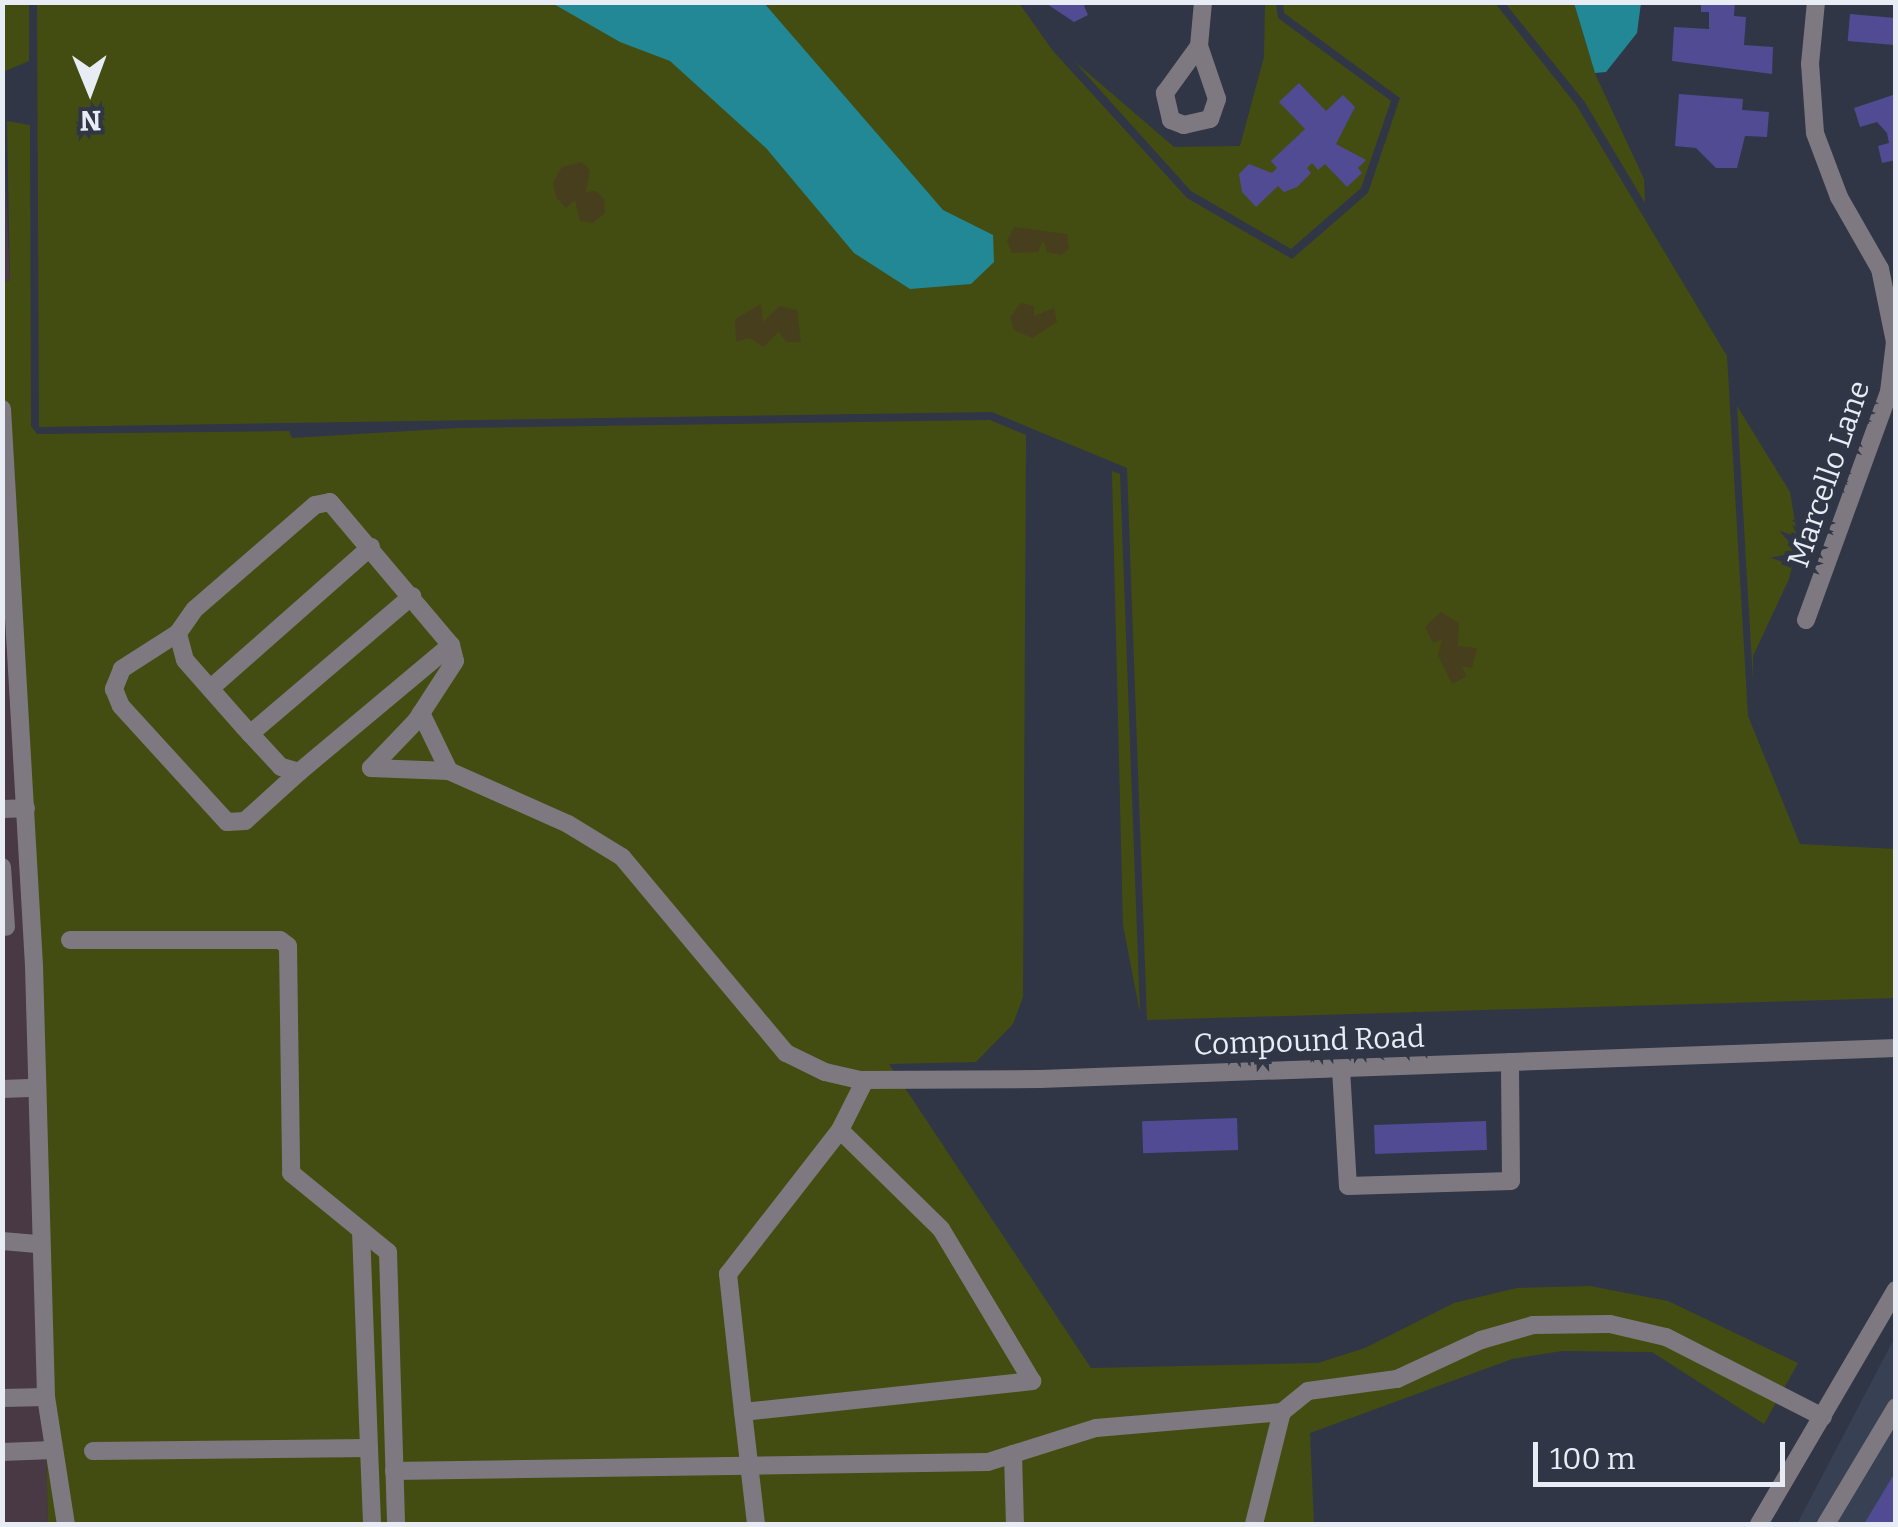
<!DOCTYPE html>
<html>
<head>
<meta charset="utf-8">
<style>
  body { margin:0 }
  #map { position:relative; width:1898px; height:1527px; overflow:hidden; background:#303645; font-family:Bitter,serif }
  div>[style] { position:absolute }
  [style*='--x'] { left:calc(var(--x)*1px); top:calc(var(--y)*1px); width:calc(var(--w)*1px); rotate:calc(var(--a)*1deg) }
  .commercial>* { inset:0; background:#483945 }
  .built>* { inset:0; background:#384053 }
  .green>* { inset:0; background:#444d11 }
  .sand>* { inset:0; background:#473e1e }
  .water>* { inset:0; background:#228895 }
  .building>* { inset:0; background:#504b92; transform-origin:0 0 }
  .minor>* { height:18px; margin:-9px; padding:0 9px; transform-origin:9px; border-radius:9px; background:#7e7980 }
  span { translate:-50% -50%; white-space:nowrap; text-align:center; line-height:1.15; -webkit-text-stroke:10px #303645; paint-order:stroke }
  .street-label { font-size:30px; color:#e8ecf5 }
  .frame { position:absolute; inset:0; border:5px solid #e8ecf5; pointer-events:none }
  .north { position:absolute; left:40px; top:40px; width:100px; height:100px; -webkit-text-stroke:8px #303645; paint-order:stroke; rotate:179deg; font-size:28px; font-weight:700; line-height:40px; text-align:center; color:#e8ecf5 }
  .north::after { content:''; display:block; margin:auto; width:35px; height:45px; background:#e8ecf5; clip-path:polygon(50% 0,100% 100%,50% 72%,0 100%) }
  .scale { position:absolute; left:1533px; top:1442px; width:252px; height:45px; box-sizing:border-box; border:5px solid #e8ecf5; border-top:0; padding-left:12px; font-size:30px; line-height:35px; white-space:nowrap; color:#e8ecf5; -webkit-text-stroke:8px #303645; paint-order:stroke }
</style>
</head>
<body>
<div id="map">
  <div class="commercial">
    <i style="clip-path:polygon(2px 96px,10px 282px,2px 282px)"></i>
    <i style="clip-path:polygon(2px 470px,27px 709px,48px 1524px,2px 1524px)"></i>
  </div>
  <div class="built">
    <i style="clip-path:polygon(1895px 1337px,1895px 1524px,1797px 1524px)"></i>
  </div>
  <div class="green">
    <i style="clip-path:polygon(3px 2px,29px 3px,29px 61px,3px 72px)"></i>
    <i style="clip-path:polygon(37px 3px,1019px 3px,1053px 51px,1187px 198px,1292px 259px,1368px 193px,1400px 98px,1284px 13px,1283px 3px,1495px 3px,1577px 106px,1727px 356px,1748px 716px,1800px 844px,1895px 849px,1895px 998px,1147px 1020px,1127px 468px,992px 412px,39px 427px)"></i>
    <i style="clip-path:polygon(1265px 3px,1276px 3px,1278px 18px,1391px 101px,1361px 188px,1291px 249px,1191px 191px,1074px 61px,1174px 147px,1240px 146px,1264px 57px)"></i>
    <i style="clip-path:polygon(1505px 3px,1574px 3px,1596px 76px,1644px 179px,1645px 203px,1584px 101px)"></i>
    <i style="clip-path:polygon(7px 121px,30px 125px,31px 426px,37px 434px,289px 431px,292px 438px,459px 428px,990px 420px,1026px 435px,1023px 997px,1013px 1024px,976px 1062px,889px 1064px,1091px 1368px,1318px 1363px,1365px 1348px,1454px 1303px,1517px 1288px,1590px 1286px,1668px 1301px,1798px 1363px,1764px 1424px,1652px 1352px,1562px 1351px,1512px 1359px,1310px 1433px,1314px 1524px,48px 1524px,27px 709px,3px 470px,2px 282px,10px 281px)"></i>
    <i style="clip-path:polygon(1737px 406px,1790px 492px,1798px 540px,1789px 579px,1753px 656px,1753px 681px)"></i>
    <i style="clip-path:polygon(1112px 471px,1120px 474px,1140px 1013px,1123px 925px)"></i>
  </div>
  <div class="sand">
    <i style="clip-path:polygon(581px 162px,590px 170px,586px 192px,596px 191px,604px 199px,605px 213px,593px 223px,580px 221px,575px 200px,566px 208px,556px 197px,553px 182px,562px 167px)"></i>
    <i style="clip-path:polygon(1014px 227px,1067px 234px,1069px 248px,1062px 255px,1047px 252px,1043px 240px,1038px 252px,1012px 253px,1007px 241px)"></i>
    <i style="clip-path:polygon(1021px 303px,1034px 306px,1034px 316px,1054px 308px,1057px 322px,1032px 338px,1014px 330px,1010px 317px)"></i>
    <i style="clip-path:polygon(761px 304px,763px 322px,779px 306px,797px 310px,801px 342px,786px 342px,779px 332px,763px 347px,750px 338px,736px 342px,735px 319px)"></i>
    <i style="clip-path:polygon(1441px 612px,1459px 623px,1458px 646px,1477px 648px,1472px 668px,1461px 666px,1467px 676px,1452px 684px,1438px 655px,1442px 639px,1433px 643px,1425px 627px)"></i>
  </div>
  <div class="water">
    <i style="clip-path:polygon(552px 3px,764px 3px,943px 210px,993px 235px,994px 262px,971px 284px,910px 289px,854px 253px,766px 148px,670px 61px,620px 42px)"></i>
    <i style="clip-path:polygon(1574px 3px,1641px 3px,1637px 33px,1606px 72px,1595px 73px)"></i>
  </div>
  <div class="building">
    <i style="clip-path:polygon(1044px 2px,1091px 2px,1084px 6px,1088px 15px,1074px 22px)"></i>
    <i style="clip-path:polygon(1701px 2px,1735px 2px,1734px 16px,1746px 17px,1744px 45px,1773px 47px,1772px 74px,1672px 61px,1674px 27px,1709px 29px,1709px 12px,1701px 12px)"></i>
    <i style="left:1850px;top:14px;width:46px;height:27px;rotate:5deg"></i>
    <i style="clip-path:polygon(1299px 83px,1326px 111px,1343px 95px,1355px 107px,1336px 144px,1366px 160px,1358px 168px,1362px 173px,1347px 187px,1325px 164px,1318px 170px,1312px 163px,1307px 168px,1311px 173px,1297px 187px,1284px 192px,1278px 186px,1256px 207px,1242px 192px,1239px 174px,1249px 164px,1272px 173px,1277px 168px,1271px 161px,1305px 129px,1279px 102px)"></i>
    <i style="clip-path:polygon(1679px 94px,1743px 99px,1742px 110px,1769px 112px,1767px 137px,1745px 136px,1737px 168px,1716px 168px,1696px 148px,1675px 146px)"></i>
    <i style="clip-path:polygon(1896px 94px,1896px 160px,1882px 163px,1878px 146px,1889px 143px,1887px 133px,1877px 122px,1860px 127px,1854px 108px)"></i>
    <i style="left:1237px;top:1118px;width:32px;height:95px;rotate:88deg"></i>
    <i style="left:1486px;top:1121px;width:29px;height:112px;rotate:88deg"></i>
    <i style="clip-path:polygon(1896px 1471px,1896px 1524px,1864px 1524px)"></i>
  </div>
  <div class="minor">
    <i style="--x:1199;--y:46;--w:56;--a:71.2"></i>
    <i style="--x:1217;--y:99;--w:21;--a:109"></i>
    <i style="--x:1210;--y:119;--w:27;--a:167"></i>
    <i style="--x:1184;--y:125;--w:14;--a:-159"></i>
    <i style="--x:1171;--y:120;--w:28;--a:-103"></i>
    <i style="--x:1165;--y:93;--w:58;--a:-54.1"></i>
    <i style="--x:1199;--y:46;--w:44;--a:-84.8"></i>
    <i style="--x:2;--y:409;--w:558;--a:86.71"></i>
    <i style="--x:34;--y:966;--w:431;--a:88.4"></i>
    <i style="--x:46;--y:1397;--w:129;--a:81.1"></i>
    <i style="--x:1806;--y:620;--w:243;--a:-70"></i>
    <i style="--x:1889;--y:392;--w:50;--a:-83.2"></i>
    <i style="--x:1895;--y:342;--w:75;--a:-101.6"></i>
    <i style="--x:1880;--y:269;--w:83;--a:-119.7"></i>
    <i style="--x:1839;--y:197;--w:68;--a:-110.6"></i>
    <i style="--x:1815;--y:133;--w:69;--a:-94.1"></i>
    <i style="--x:1810;--y:64;--w:62;--a:-84.5"></i>
    <i style="--x:178;--y:633;--w:67;--a:147.3"></i>
    <i style="--x:122;--y:669;--w:22;--a:112"></i>
    <i style="--x:114;--y:689;--w:18;--a:68"></i>
    <i style="--x:121;--y:706;--w:157;--a:47.6"></i>
    <i style="--x:227;--y:822;--w:18;--a:-3"></i>
    <i style="--x:245;--y:821;--w:73;--a:-42.2"></i>
    <i style="--x:451;--y:645;--w:198;--a:140.1"></i>
    <i style="--x:299;--y:772;--w:19;--a:-164"></i>
    <i style="--x:281;--y:767;--w:54;--a:-132.8"></i>
    <i style="--x:244;--y:727;--w:89;--a:-131.4"></i>
    <i style="--x:185;--y:660;--w:28;--a:-105"></i>
    <i style="--x:178;--y:633;--w:29;--a:-55"></i>
    <i style="--x:195;--y:609;--w:159;--a:-40.9"></i>
    <i style="--x:315;--y:505;--w:15;--a:-11"></i>
    <i style="--x:330;--y:502;--w:187;--a:49.8"></i>
    <i style="--x:451;--y:645;--w:16;--a:76"></i>
    <i style="--x:455;--y:661;--w:72;--a:123"></i>
    <i style="--x:416;--y:721;--w:65;--a:133.8"></i>
    <i style="--x:371;--y:768;--w:78;--a:2.2"></i>
    <i style="--x:449;--y:771;--w:130;--a:24"></i>
    <i style="--x:568;--y:824;--w:63;--a:31.4"></i>
    <i style="--x:622;--y:857;--w:256;--a:50.1"></i>
    <i style="--x:786;--y:1053;--w:43;--a:26"></i>
    <i style="--x:825;--y:1072;--w:35;--a:13"></i>
    <i style="--x:859;--y:1080;--w:181;--a:-0.3"></i>
    <i style="--x:1040;--y:1079;--w:857;--a:-2.07"></i>
    <i style="--x:212;--y:687;--w:212;--a:-41.4"></i>
    <i style="--x:421;--y:713;--w:64;--a:64.2"></i>
    <i style="--x:250;--y:734;--w:213;--a:-40.4"></i>
    <i style="--x:2;--y:809;--w:24;--a:-2"></i>
    <i style="--x:2;--y:867;--w:60;--a:86.2"></i>
    <i style="--x:70;--y:940;--w:210;--a:0"></i>
    <i style="--x:280;--y:940;--w:10;--a:37"></i>
    <i style="--x:288;--y:946;--w:227;--a:89.2"></i>
    <i style="--x:291;--y:1173;--w:125;--a:39.2"></i>
    <i style="--x:388;--y:1252;--w:272;--a:88.3"></i>
    <i style="--x:1341;--y:1069;--w:117;--a:86.6"></i>
    <i style="--x:1348;--y:1186;--w:163;--a:-1.8"></i>
    <i style="--x:1511;--y:1181;--w:119;--a:-90.5"></i>
    <i style="--x:2;--y:1089;--w:34;--a:-2"></i>
    <i style="--x:2;--y:1241;--w:38;--a:5"></i>
    <i style="--x:2;--y:1398;--w:44;--a:-1.3"></i>
    <i style="--x:743;--y:1412;--w:139;--a:-96.2"></i>
    <i style="--x:728;--y:1274;--w:182;--a:-52.1"></i>
    <i style="--x:840;--y:1130;--w:56;--a:-63.4"></i>
    <i style="--x:369;--y:1448;--w:76;--a:87.7"></i>
    <i style="--x:93;--y:1451;--w:276;--a:-0.6"></i>
    <i style="--x:369;--y:1448;--w:218;--a:-92.1"></i>
    <i style="--x:2;--y:1452;--w:51;--a:-2.2"></i>
    <i style="--x:1013;--y:1454;--w:70;--a:88.4"></i>
    <i style="--x:394;--y:1471;--w:594;--a:-0.87"></i>
    <i style="--x:988;--y:1462;--w:113;--a:-17.5"></i>
    <i style="--x:1096;--y:1428;--w:187;--a:-4.9"></i>
    <i style="--x:756;--y:1524;--w:113;--a:-96.6"></i>
    <i style="--x:743;--y:1412;--w:291;--a:-6.1"></i>
    <i style="--x:1032;--y:1381;--w:177;--a:-120.9"></i>
    <i style="--x:941;--y:1229;--w:141;--a:-135.6"></i>
    <i style="--x:1254;--y:1524;--w:115;--a:-76"></i>
    <i style="--x:1282;--y:1412;--w:33;--a:-39"></i>
    <i style="--x:1308;--y:1391;--w:90;--a:-7.7"></i>
    <i style="--x:1397;--y:1379;--w:93;--a:-24.9"></i>
    <i style="--x:1481;--y:1340;--w:54;--a:-16.1"></i>
    <i style="--x:1533;--y:1325;--w:77;--a:-0.7"></i>
    <i style="--x:1610;--y:1324;--w:57;--a:13.1"></i>
    <i style="--x:1666;--y:1337;--w:176;--a:27"></i>
    <i style="--x:1759;--y:1524;--w:271;--a:-59.7"></i>
    <i style="--x:1826;--y:1524;--w:136;--a:-59.1"></i>
  </div>
  <div class="street-label">
    <span style="left:1829px;top:474px;rotate:-71deg">Marcello Lane</span>
    <span style="left:1309px;top:1041px;rotate:-2deg">Compound Road</span>
  </div>
  <div class="frame"></div>
  <div class="north">N</div>
  <div class="scale">100 m</div>
</div>
</body>
</html>
